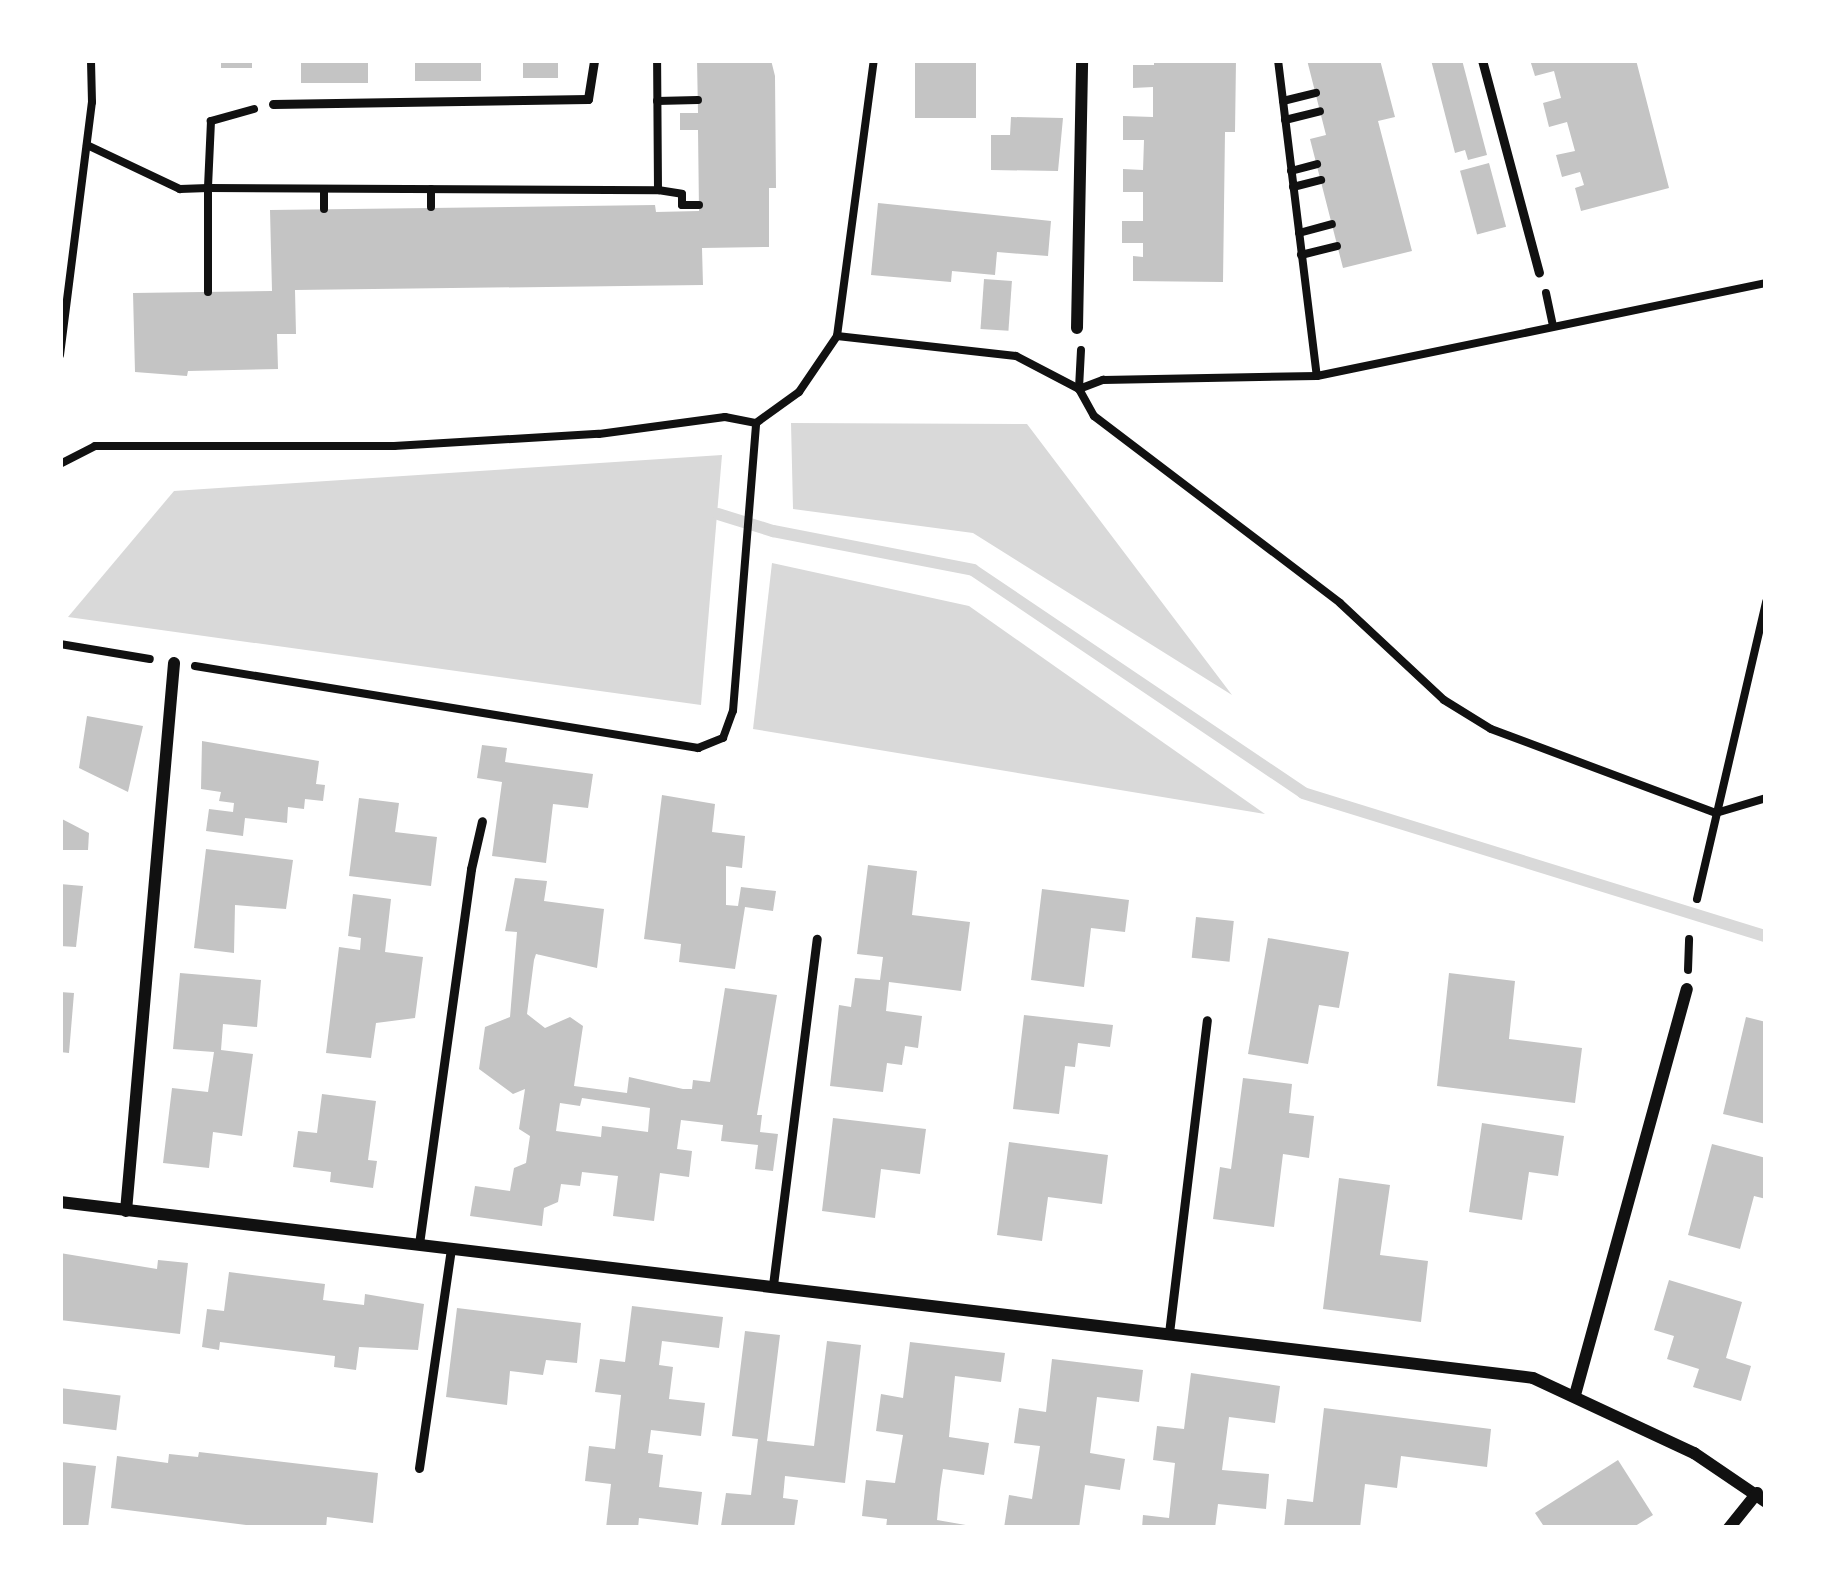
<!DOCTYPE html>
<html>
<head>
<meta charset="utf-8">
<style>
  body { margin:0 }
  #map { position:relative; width:1826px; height:1588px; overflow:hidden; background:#fff; font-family:"IBM Plex Sans",sans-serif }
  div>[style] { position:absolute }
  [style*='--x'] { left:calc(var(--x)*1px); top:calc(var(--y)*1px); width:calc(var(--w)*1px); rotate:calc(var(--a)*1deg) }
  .water>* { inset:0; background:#d9d9d9 }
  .stream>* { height:12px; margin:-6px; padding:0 6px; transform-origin:6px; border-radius:6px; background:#d9d9d9 }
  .building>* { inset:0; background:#c4c4c4; transform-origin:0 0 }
  .path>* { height:8px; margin:-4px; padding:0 4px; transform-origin:4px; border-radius:4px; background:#111 }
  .service>* { height:9px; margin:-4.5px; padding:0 4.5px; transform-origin:4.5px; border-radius:4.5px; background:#111 }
  .minor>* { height:12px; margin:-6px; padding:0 6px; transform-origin:6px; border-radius:6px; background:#111 }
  span { translate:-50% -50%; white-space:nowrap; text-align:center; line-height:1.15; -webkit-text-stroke:9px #fff; paint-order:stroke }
  .frame { position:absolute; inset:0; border:63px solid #fff; pointer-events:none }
</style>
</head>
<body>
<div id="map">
  <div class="water">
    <i style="clip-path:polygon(791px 423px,1027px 424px,1232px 695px,973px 533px,793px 509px)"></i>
    <i style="clip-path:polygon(722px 455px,701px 705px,68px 617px,174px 491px)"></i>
    <i style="clip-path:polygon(772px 563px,969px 606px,1265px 814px,753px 729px)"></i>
  </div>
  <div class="stream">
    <i style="--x:718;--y:514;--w:58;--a:17.2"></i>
    <i style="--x:773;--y:531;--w:204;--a:11"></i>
    <i style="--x:973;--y:570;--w:398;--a:34"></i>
    <i style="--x:1303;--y:793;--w:485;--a:17.2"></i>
  </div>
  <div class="building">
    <i style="left:221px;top:60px;width:31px;height:8px"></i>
    <i style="left:301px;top:60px;width:67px;height:23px"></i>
    <i style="left:415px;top:60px;width:66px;height:21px"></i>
    <i style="left:523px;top:60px;width:35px;height:18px"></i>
    <i style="clip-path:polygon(697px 60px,771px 60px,775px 76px,776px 188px,769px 188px,769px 247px,702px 248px,703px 285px,295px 290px,296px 334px,277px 334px,278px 369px,188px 371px,187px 376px,135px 372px,133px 293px,272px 291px,270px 210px,655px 205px,656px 212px,699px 211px,698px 130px,680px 130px,680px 113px,698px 113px)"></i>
    <i style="left:915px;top:60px;width:61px;height:58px"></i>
    <i style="clip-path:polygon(1154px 60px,1236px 60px,1235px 132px,1225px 132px,1223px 282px,1133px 281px,1133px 256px,1143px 257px,1143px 243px,1122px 243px,1122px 221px,1143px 221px,1143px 192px,1123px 192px,1123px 169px,1143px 170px,1144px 140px,1123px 140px,1123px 116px,1153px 117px,1153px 87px,1133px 88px,1133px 65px,1154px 65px)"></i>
    <i style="clip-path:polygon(1307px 60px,1380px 60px,1395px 117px,1378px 121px,1412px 251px,1343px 268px,1310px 139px,1326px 135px)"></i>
    <i style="clip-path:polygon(1431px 60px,1462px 60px,1487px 155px,1468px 160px,1465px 150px,1455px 153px)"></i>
    <i style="clip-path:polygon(1530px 60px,1636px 60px,1669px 188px,1581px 211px,1575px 188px,1584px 185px,1580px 172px,1562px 177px,1556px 155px,1575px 151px,1567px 122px,1549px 127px,1543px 103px,1561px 98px,1554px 71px,1535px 76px)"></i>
    <i style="clip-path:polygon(1011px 117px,1063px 118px,1058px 171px,991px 170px,991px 135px,1010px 135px)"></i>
    <i style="left:1489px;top:163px;width:66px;height:30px;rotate:75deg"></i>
    <i style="clip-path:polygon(878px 203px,1051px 221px,1048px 256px,997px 252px,995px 275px,952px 271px,951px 282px,871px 275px)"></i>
    <i style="left:984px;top:279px;width:28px;height:50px;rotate:4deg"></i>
    <i style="clip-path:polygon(87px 716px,143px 726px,128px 792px,79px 768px)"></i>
    <i style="clip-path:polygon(202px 741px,319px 761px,316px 784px,325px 785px,323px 801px,305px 799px,304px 809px,288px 807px,287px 823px,245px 818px,243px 836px,206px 831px,209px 809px,233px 812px,234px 803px,219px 801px,221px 792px,201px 789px)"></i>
    <i style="clip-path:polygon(482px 745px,507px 748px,505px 762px,593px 774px,588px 808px,553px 804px,546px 863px,492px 856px,502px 782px,477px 778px)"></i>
    <i style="clip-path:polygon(662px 795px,715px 804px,712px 832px,745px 836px,742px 868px,726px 866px,726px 905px,738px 906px,741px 887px,776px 891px,773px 911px,745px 907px,735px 969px,679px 962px,681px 944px,644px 939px)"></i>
    <i style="clip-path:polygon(359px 798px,399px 803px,395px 832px,437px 837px,431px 886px,349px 876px)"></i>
    <i style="clip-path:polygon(60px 818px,89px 833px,88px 850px,60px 850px)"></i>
    <i style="clip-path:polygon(206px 849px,293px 860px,286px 909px,235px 905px,234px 953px,194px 948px)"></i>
    <i style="clip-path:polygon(868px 865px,917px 871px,912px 915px,970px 922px,961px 991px,889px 982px,886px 1011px,922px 1016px,918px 1048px,905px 1046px,902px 1065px,887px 1063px,883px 1092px,830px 1086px,839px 1005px,851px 1007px,855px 978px,880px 980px,883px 957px,857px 954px)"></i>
    <i style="clip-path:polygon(evenodd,515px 878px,547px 881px,544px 901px,604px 909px,597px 968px,536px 954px,534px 960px,527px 1014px,545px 1028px,570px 1017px,583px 1026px,574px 1086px,627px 1093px,629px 1077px,683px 1089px,692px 1089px,693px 1080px,710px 1082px,725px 988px,777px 995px,757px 1115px,762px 1115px,760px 1132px,778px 1134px,773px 1171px,755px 1169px,758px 1145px,721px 1141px,723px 1125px,681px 1120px,677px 1149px,692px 1151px,689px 1177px,660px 1173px,654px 1221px,613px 1216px,618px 1176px,582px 1172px,580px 1186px,561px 1184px,558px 1202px,544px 1208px,542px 1226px,470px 1216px,475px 1186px,510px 1191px,514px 1168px,526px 1163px,530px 1136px,519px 1129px,525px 1089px,513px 1094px,479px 1069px,485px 1027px,510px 1017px,517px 932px,505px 931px,515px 878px,582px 1098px,650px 1108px,648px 1132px,602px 1126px,601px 1137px,556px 1131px,560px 1103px,580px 1106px,582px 1098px)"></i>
    <i style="clip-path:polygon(60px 884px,83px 886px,76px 947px,60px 946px)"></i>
    <i style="clip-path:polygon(1042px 889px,1129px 900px,1125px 932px,1091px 928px,1084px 987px,1031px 980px)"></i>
    <i style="clip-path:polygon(353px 894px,391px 899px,385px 952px,423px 957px,415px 1018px,376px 1023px,371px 1058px,326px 1053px,339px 947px,360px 950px,361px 938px,348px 936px)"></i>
    <i style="left:1196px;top:917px;width:38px;height:41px;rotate:6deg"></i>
    <i style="clip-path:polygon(1268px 938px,1349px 952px,1339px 1008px,1319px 1005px,1308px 1064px,1248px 1054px)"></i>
    <i style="clip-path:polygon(180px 973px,261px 980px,257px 1027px,223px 1024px,221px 1050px,253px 1054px,242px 1136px,213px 1132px,209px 1168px,163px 1163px,172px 1088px,208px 1092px,214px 1052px,173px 1049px)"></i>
    <i style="clip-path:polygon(1449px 973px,1515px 981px,1509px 1039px,1582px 1048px,1575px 1103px,1437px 1086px)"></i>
    <i style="clip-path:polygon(60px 992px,74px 993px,69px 1053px,60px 1052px)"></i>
    <i style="clip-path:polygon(1024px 1015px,1113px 1025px,1110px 1047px,1078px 1043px,1075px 1067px,1065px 1066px,1059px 1114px,1013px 1109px)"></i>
    <i style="clip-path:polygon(1746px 1017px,1766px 1022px,1766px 1124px,1723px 1114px)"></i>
    <i style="clip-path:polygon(1243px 1078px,1292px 1084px,1289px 1113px,1314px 1116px,1309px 1158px,1283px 1154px,1274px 1227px,1213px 1219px,1220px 1167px,1231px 1169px)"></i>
    <i style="clip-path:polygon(322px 1094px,376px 1101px,368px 1160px,377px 1161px,373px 1188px,330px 1182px,331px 1172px,293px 1167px,298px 1131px,317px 1133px)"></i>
    <i style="clip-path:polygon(833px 1118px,926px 1129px,920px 1174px,881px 1169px,875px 1218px,822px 1211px)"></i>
    <i style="clip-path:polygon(1482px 1123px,1564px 1136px,1558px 1176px,1529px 1172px,1522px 1220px,1469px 1212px)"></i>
    <i style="clip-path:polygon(1009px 1142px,1108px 1155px,1102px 1204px,1048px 1197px,1042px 1241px,997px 1235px)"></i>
    <i style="clip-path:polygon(1712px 1144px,1766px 1158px,1766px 1199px,1754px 1196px,1740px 1249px,1688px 1235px)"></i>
    <i style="clip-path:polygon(1339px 1178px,1390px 1185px,1380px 1255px,1428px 1261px,1421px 1322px,1323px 1309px)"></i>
    <i style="clip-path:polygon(60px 1253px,157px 1269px,158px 1260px,188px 1263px,180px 1334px,60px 1320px)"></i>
    <i style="clip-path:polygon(229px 1272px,325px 1284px,323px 1300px,364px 1305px,365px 1294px,424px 1304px,418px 1350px,359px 1347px,356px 1370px,334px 1367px,335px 1356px,220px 1342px,219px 1350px,202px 1347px,207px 1309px,224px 1311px)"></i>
    <i style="clip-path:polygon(1669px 1280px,1742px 1302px,1726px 1358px,1751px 1366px,1741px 1401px,1693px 1387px,1699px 1369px,1667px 1359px,1674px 1336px,1654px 1330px)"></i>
    <i style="clip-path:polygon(632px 1306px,723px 1317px,719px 1348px,662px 1341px,659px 1365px,673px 1367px,669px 1399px,705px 1403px,701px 1436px,651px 1430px,648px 1453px,663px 1455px,659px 1487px,702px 1492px,698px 1525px,639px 1518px,638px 1528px,606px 1528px,611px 1484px,585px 1481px,589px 1446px,615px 1449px,621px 1395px,595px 1392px,600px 1359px,625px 1362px)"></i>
    <i style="clip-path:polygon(457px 1308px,581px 1323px,577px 1363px,546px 1360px,543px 1375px,510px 1371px,507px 1405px,446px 1397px)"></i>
    <i style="clip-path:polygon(745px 1331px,780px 1335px,767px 1441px,814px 1446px,827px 1341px,861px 1345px,845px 1483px,785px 1476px,783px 1498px,798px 1500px,794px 1528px,721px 1526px,726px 1493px,751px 1495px,758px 1439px,732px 1436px)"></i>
    <i style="clip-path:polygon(910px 1342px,1005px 1353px,1001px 1382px,955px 1376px,949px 1437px,989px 1443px,984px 1475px,943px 1469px,940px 1489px,937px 1520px,983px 1528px,886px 1528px,887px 1519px,862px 1516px,866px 1480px,895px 1483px,903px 1435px,876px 1431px,881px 1394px,903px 1398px)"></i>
    <i style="clip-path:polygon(1052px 1359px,1143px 1370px,1139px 1402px,1097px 1397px,1090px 1453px,1125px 1459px,1120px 1490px,1085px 1485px,1079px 1528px,1004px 1528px,1009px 1495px,1032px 1499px,1040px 1446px,1014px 1443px,1019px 1408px,1046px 1412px)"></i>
    <i style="clip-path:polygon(1191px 1373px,1280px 1386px,1275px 1423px,1229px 1417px,1222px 1470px,1269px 1474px,1266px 1509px,1218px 1504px,1215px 1528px,1142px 1528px,1143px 1515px,1169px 1518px,1175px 1463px,1153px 1460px,1157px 1426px,1184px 1429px)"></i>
    <i style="left:60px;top:1388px;width:61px;height:35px;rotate:7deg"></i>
    <i style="clip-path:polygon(1324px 1408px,1491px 1429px,1487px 1467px,1401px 1456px,1397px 1488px,1365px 1484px,1360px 1528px,1284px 1528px,1287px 1499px,1313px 1502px)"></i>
    <i style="clip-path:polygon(199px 1452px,378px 1473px,373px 1523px,327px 1517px,326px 1528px,270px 1528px,111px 1508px,117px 1456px,168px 1463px,169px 1454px,198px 1457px)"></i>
    <i style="clip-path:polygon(1618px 1460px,1653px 1515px,1632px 1528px,1545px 1528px,1535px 1513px)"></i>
    <i style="clip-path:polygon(61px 1462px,96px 1466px,88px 1528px,60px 1528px)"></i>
  </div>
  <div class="path">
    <i style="--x:1278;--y:60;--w:318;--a:83"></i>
    <i style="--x:657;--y:101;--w:41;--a:-1.4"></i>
    <i style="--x:1283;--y:101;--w:34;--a:-14"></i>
    <i style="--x:254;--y:109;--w:45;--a:164.4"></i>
    <i style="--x:211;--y:121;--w:67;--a:92.6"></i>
    <i style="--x:208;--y:188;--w:450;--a:0.3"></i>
    <i style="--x:658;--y:190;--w:130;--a:-90.4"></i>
    <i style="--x:1285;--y:120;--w:36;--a:-14"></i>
    <i style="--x:87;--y:145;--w:103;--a:25.3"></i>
    <i style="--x:180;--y:189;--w:28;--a:-2"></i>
    <i style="--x:208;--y:188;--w:104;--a:90"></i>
    <i style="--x:1291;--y:171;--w:27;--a:-15"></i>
    <i style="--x:1293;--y:187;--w:29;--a:-14"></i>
    <i style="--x:324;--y:189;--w:20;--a:90"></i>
    <i style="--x:431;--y:189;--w:18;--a:90"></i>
    <i style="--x:658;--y:190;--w:24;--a:9"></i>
    <i style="--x:682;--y:194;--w:11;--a:90"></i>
    <i style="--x:682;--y:205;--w:17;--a:0"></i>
    <i style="--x:1299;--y:233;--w:34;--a:-15"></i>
    <i style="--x:1301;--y:255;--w:37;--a:-14"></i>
    <i style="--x:1546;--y:293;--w:34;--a:78"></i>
    <i style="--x:837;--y:336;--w:278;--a:-82.4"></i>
    <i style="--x:1081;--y:350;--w:39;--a:93"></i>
    <i style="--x:1079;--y:389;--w:31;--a:61"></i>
    <i style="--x:1094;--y:416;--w:309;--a:37.2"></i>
    <i style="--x:1340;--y:603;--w:142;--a:43"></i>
    <i style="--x:1444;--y:700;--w:55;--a:31.7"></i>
    <i style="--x:1491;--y:729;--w:240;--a:20.5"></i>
    <i style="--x:1716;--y:813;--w:52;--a:-16.7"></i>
    <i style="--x:60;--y:355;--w:255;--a:-82.8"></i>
    <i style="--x:92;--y:102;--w:42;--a:-91.4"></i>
    <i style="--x:60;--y:464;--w:39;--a:-27"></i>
    <i style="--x:95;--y:446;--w:299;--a:0"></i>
    <i style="--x:394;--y:446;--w:205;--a:-3.4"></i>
    <i style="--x:599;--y:434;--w:127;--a:-7.7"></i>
    <i style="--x:725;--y:417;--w:32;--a:11"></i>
    <i style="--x:60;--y:644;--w:91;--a:9.5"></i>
    <i style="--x:195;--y:666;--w:510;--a:9.26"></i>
    <i style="--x:698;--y:748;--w:27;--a:-22"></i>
    <i style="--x:723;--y:738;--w:29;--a:-70"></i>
    <i style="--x:733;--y:711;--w:289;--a:-85.4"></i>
    <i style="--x:756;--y:423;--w:53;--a:-35.8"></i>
    <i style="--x:799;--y:392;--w:68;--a:-55.8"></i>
    <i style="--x:837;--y:336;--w:180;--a:6.4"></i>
    <i style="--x:1016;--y:356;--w:71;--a:27.6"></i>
    <i style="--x:1079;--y:389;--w:26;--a:-21"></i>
    <i style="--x:1103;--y:380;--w:214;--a:-1.1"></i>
    <i style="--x:1317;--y:376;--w:459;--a:-11.7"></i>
    <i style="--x:1697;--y:899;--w:305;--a:-76.9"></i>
    <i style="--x:1688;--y:970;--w:31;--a:-88"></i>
  </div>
  <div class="service">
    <i style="--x:1482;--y:60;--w:220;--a:75"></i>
    <i style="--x:273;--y:104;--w:315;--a:-0.9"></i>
    <i style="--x:588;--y:99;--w:39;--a:-81"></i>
    <i style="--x:419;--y:1244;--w:379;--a:-82.1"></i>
    <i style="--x:471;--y:869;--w:49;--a:-77.1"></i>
    <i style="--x:773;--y:1285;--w:349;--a:-82.8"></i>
    <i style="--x:1169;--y:1333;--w:315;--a:-83.1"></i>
    <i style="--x:419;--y:1468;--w:222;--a:-81.7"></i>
  </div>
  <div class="minor">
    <i style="--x:1077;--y:328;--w:268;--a:-88.9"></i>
    <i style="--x:60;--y:1202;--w:1483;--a:6.81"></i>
    <i style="--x:1533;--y:1378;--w:178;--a:25"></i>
    <i style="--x:1694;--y:1453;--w:87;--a:34.2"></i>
    <i style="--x:126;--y:1211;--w:550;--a:-84.99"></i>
    <i style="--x:1575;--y:1395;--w:421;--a:-74.6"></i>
    <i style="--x:1729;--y:1528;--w:45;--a:-51.3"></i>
  </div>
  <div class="frame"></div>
</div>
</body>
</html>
